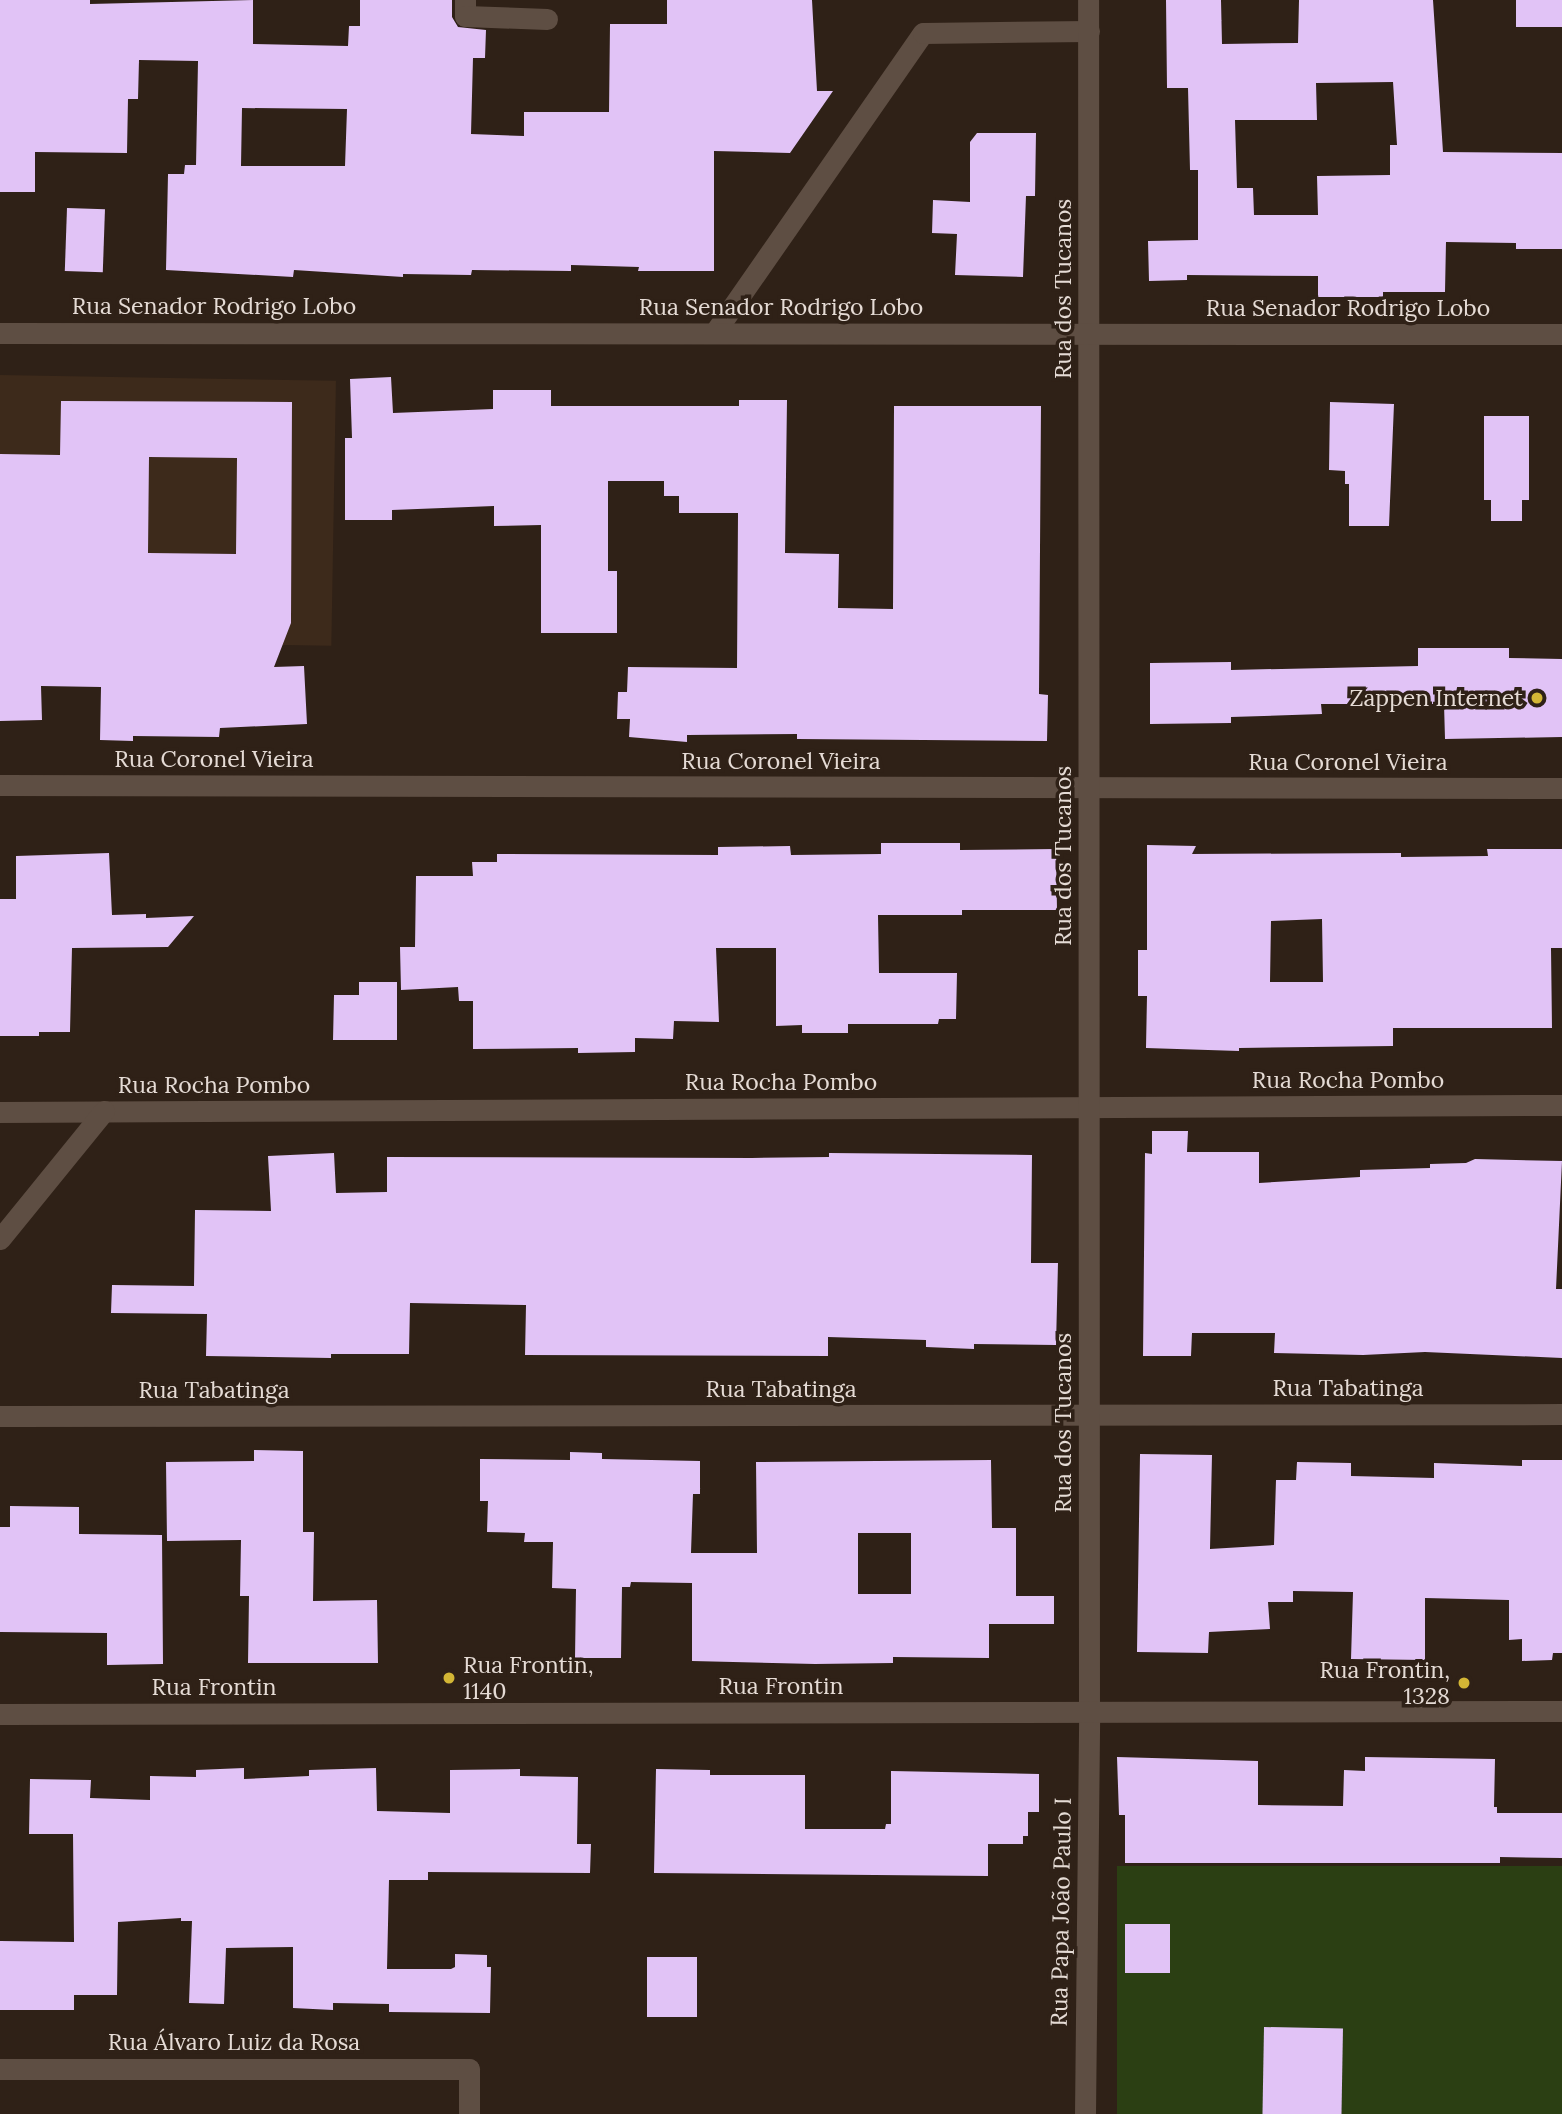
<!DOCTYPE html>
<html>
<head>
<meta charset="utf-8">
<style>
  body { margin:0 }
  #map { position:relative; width:1562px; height:2114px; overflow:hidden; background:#2f2117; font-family:Lora,serif }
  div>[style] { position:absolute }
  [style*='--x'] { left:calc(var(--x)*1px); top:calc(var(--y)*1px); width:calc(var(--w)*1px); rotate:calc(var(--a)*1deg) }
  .built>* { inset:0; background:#3d2a1b; transform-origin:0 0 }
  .green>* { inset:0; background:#2b3f13; transform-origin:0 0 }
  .building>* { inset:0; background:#e1c3f6; transform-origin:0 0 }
  .minor>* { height:21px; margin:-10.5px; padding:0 10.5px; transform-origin:10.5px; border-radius:10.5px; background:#5e4e43 }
  .tertiary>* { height:21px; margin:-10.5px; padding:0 10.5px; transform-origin:10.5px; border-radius:10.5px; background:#5e4e43 }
  .dots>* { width:19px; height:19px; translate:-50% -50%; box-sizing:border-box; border:4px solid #2f2117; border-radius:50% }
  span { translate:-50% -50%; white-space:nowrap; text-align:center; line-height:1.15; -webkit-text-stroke:7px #2f2117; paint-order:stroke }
  .street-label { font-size:23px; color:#e5dbd5 }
  .poi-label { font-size:23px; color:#e5dbd5 }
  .right { translate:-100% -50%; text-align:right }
  .left { translate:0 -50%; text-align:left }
</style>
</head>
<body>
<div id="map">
  <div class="built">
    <i style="left:0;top:375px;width:336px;height:265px;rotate:1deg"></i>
  </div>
  <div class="green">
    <i style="left:1562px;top:1866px;width:248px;height:445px;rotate:90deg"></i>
  </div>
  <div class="building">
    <i style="clip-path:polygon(evenodd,0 0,90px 0,90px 4px,253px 0,253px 44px,348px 46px,349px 26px,360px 26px,360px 0,452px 0,452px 17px,458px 27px,486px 30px,485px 58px,473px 58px,471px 134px,524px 136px,524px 112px,609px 112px,610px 24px,667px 24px,667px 0,812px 0,817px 91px,833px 91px,790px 153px,714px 151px,714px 271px,638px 271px,639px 267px,571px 265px,571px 271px,472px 270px,471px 275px,403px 274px,403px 277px,294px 270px,293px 277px,166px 270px,168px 174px,184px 174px,185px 165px,196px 165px,198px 61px,139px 60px,138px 99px,128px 99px,127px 153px,35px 152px,35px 192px,0 192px,0 0,242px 108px,347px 109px,345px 166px,241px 166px,242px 108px)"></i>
    <i style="clip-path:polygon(evenodd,1166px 0,1221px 0,1222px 44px,1298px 43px,1299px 0,1433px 0,1443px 152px,1562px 153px,1562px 249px,1516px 249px,1516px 243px,1446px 242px,1445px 292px,1383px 292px,1383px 297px,1318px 297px,1318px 276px,1187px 275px,1187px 280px,1149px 281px,1148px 241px,1198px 240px,1198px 170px,1190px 170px,1188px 88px,1167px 88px,1166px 0,1393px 82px,1397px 145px,1390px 145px,1390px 175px,1317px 176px,1318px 215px,1254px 215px,1253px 188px,1237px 188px,1235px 120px,1317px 120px,1316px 83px,1393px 82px)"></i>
    <i style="left:1516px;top:0;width:46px;height:27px"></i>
    <i style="clip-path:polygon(977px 133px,1036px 133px,1035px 196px,1026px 196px,1023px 277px,955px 275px,957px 234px,932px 233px,933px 200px,970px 202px,970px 142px)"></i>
    <i style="left:67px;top:208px;width:38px;height:63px;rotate:2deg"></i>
    <i style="clip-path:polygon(391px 377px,393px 413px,493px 409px,493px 390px,551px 390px,551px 406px,739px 406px,739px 400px,787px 400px,785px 553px,839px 554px,838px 608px,893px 609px,894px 406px,1041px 406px,1039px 694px,1048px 695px,1047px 741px,797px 739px,797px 734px,687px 735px,687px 742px,629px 737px,630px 719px,617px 719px,618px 692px,627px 692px,628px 667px,737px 668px,738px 513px,679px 513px,679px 496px,664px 496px,664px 481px,608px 481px,608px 571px,617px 571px,617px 633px,541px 633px,541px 525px,494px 526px,494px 506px,392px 510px,392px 520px,345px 520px,345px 438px,352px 438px,350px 379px)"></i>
    <i style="clip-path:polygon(evenodd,61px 401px,292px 402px,291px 623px,274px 667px,304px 666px,307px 724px,220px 728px,219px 737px,133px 736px,133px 741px,100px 740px,101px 687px,41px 686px,42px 720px,0 721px,0 454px,60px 455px,61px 401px,149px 457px,237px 458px,236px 554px,148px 553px,149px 457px)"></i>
    <i style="clip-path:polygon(1330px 402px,1394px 404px,1389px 526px,1349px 526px,1349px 484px,1345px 484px,1345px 471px,1329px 470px)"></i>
    <i style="clip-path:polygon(1484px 416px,1529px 416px,1529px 500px,1522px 500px,1522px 521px,1491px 521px,1491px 500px,1484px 500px)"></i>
    <i style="clip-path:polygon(1418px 648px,1509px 648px,1509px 658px,1562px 659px,1562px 737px,1445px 739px,1444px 704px,1321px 704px,1322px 714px,1231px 717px,1231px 723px,1150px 724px,1150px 663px,1231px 662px,1231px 670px,1418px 666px)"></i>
    <i style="clip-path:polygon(881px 843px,960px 843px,960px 850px,1056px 849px,1057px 910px,962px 910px,962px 915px,878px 915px,879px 973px,957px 973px,956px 1019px,939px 1019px,938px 1024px,848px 1024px,848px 1033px,802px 1033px,802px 1025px,776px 1026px,776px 948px,716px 948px,719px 1022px,674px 1021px,673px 1039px,635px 1038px,635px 1052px,578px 1053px,578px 1048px,473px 1049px,473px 1001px,459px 1001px,458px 987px,401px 990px,400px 947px,415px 947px,416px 876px,473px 876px,472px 862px,497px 862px,497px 854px,718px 855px,718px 847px,790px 846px,791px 855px,881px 854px)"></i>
    <i style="clip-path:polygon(evenodd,1147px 845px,1196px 846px,1192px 854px,1401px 853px,1401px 857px,1488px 856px,1487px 849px,1562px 849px,1562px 948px,1551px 948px,1552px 1028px,1393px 1028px,1393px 1046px,1239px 1048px,1239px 1051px,1146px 1048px,1147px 996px,1138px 996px,1138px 950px,1147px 950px,1147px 845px,1322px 919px,1323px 982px,1270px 982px,1271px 921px,1322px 919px)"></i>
    <i style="clip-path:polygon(109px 853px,112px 915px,146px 914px,146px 918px,194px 916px,168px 947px,72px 948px,70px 1032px,39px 1032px,39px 1036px,0 1036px,0 899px,16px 899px,16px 856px)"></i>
    <i style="clip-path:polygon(359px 982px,397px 982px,397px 1040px,333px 1040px,334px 995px,359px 995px)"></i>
    <i style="clip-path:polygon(1152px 1131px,1188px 1131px,1187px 1152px,1259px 1152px,1259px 1183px,1360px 1177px,1360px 1170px,1430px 1168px,1430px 1164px,1466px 1163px,1475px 1159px,1562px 1161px,1556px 1289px,1562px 1289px,1562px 1358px,1425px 1352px,1363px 1355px,1274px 1353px,1275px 1333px,1192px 1333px,1191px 1356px,1143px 1356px,1145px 1153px,1152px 1154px)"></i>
    <i style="clip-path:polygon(334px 1153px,336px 1193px,387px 1192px,387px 1157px,752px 1158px,829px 1157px,829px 1153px,1032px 1155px,1031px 1263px,1058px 1263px,1056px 1345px,974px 1344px,974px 1349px,926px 1347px,926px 1340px,828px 1337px,828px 1356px,525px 1355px,526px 1305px,410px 1303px,409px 1354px,331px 1354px,331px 1358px,206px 1356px,207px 1314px,111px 1313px,112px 1285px,194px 1286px,195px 1210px,271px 1211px,268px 1156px)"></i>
    <i style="clip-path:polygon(254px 1450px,303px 1451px,303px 1532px,314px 1532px,313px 1601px,377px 1600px,378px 1663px,248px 1663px,249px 1596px,240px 1596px,241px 1540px,167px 1541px,166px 1462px,254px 1461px)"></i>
    <i style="clip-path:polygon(evenodd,570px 1452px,602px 1453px,602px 1459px,700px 1461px,700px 1494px,693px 1494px,691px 1553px,757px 1553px,756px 1462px,991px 1460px,992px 1528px,1016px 1528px,1016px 1596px,1054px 1596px,1054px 1624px,989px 1624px,989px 1658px,893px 1657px,893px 1663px,815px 1664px,692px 1661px,692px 1583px,631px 1582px,630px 1587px,622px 1587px,621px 1658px,575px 1658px,576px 1589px,552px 1588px,553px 1542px,524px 1542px,525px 1533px,487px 1532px,488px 1501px,480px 1501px,480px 1459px,570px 1460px,570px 1452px,858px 1533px,911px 1533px,911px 1594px,858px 1594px,858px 1533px)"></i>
    <i style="clip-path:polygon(1140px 1454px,1212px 1455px,1210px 1549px,1274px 1545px,1276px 1480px,1296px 1480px,1297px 1462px,1351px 1463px,1351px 1476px,1434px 1478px,1434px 1463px,1522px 1466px,1522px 1460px,1562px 1460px,1562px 1653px,1553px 1653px,1552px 1660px,1522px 1661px,1522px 1639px,1509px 1640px,1509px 1600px,1425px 1598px,1425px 1660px,1351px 1659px,1353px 1592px,1293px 1591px,1293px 1602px,1268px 1602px,1270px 1629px,1209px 1632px,1208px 1653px,1137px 1652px)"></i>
    <i style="clip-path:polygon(10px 1506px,79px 1507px,79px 1534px,162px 1535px,163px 1664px,107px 1665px,107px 1633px,0 1632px,0 1527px,10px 1527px)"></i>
    <i style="clip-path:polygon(1117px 1757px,1258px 1761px,1258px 1805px,1343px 1806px,1344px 1770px,1365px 1771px,1365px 1757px,1495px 1759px,1494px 1807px,1497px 1807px,1497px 1813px,1562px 1813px,1562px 1858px,1500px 1857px,1500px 1863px,1125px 1863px,1125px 1815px,1119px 1815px)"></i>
    <i style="clip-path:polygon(244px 1768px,244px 1779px,309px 1776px,309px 1770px,376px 1768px,377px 1811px,450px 1813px,450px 1770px,520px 1769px,520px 1776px,578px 1777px,577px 1844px,591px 1844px,590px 1873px,428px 1872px,428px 1880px,389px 1880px,387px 1969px,451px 1969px,455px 1967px,455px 1954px,487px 1955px,487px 1967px,491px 1967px,490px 2013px,389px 2012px,389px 2004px,333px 2003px,333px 2010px,293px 2008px,293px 1947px,226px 1948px,224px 2004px,189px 2003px,192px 1921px,181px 1921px,181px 1918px,118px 1922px,117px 1995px,74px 1995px,74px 2010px,0 2010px,0 1941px,74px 1942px,73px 1834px,29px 1834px,30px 1779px,91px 1780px,90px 1798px,150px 1800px,150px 1776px,196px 1777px,196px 1770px)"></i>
    <i style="clip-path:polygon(656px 1769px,710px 1770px,710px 1775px,805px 1775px,805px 1829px,885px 1829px,886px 1824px,891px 1824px,891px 1771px,1039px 1774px,1039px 1812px,1028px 1812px,1028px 1836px,1023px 1836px,1023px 1844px,988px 1844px,988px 1876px,654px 1873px)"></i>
    <i style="left:1125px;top:1924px;width:45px;height:49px"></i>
    <i style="left:647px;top:1957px;width:50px;height:60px"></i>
    <i style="left:1264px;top:2027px;width:79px;height:87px;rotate:1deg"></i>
  </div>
  <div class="minor">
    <i style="--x:465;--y:0;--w:16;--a:90"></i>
    <i style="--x:465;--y:16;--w:82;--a:2.1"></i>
    <i style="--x:715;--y:332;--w:364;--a:-55.2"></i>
    <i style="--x:923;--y:33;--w:166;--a:-0.7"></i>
    <i style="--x:0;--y:785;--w:1562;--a:0.11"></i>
    <i style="--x:0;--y:1112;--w:1562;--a:-0.26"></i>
    <i style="--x:0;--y:1239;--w:165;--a:-50.9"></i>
    <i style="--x:0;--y:1416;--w:1562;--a:-0.07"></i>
    <i style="--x:0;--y:2069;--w:469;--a:0"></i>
    <i style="--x:469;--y:2069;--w:45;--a:90"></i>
    <i style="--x:1085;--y:2114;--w:403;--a:-89.4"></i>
    <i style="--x:1089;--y:1711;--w:1711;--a:-90.03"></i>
  </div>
  <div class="tertiary">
    <i style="--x:0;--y:333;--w:1562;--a:0.04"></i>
    <i style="--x:0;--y:1714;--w:1562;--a:-0.11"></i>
  </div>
  <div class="dots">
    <i style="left:1537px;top:698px;background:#d3b635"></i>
    <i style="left:449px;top:1678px;background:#d3b635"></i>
    <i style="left:1464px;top:1683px;background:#d3b635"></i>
  </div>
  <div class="street-label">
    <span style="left:1063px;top:289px;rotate:-90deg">Rua dos Tucanos</span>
    <span style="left:214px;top:306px">Rua Senador Rodrigo Lobo</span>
    <span style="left:781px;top:307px">Rua Senador Rodrigo Lobo</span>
    <span style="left:1348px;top:308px">Rua Senador Rodrigo Lobo</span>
    <span style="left:214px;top:759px">Rua Coronel Vieira</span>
    <span style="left:781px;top:761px">Rua Coronel Vieira</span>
    <span style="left:1348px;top:762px">Rua Coronel Vieira</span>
    <span style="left:1063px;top:856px;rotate:-90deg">Rua dos Tucanos</span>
    <span style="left:1348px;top:1080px">Rua Rocha Pombo</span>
    <span style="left:781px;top:1082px">Rua Rocha Pombo</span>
    <span style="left:214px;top:1085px">Rua Rocha Pombo</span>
    <span style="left:1348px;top:1388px">Rua Tabatinga</span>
    <span style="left:781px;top:1389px">Rua Tabatinga</span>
    <span style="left:214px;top:1390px">Rua Tabatinga</span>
    <span style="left:1063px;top:1423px;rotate:-90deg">Rua dos Tucanos</span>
    <span style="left:781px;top:1686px">Rua Frontin</span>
    <span style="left:214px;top:1687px">Rua Frontin</span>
    <span style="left:1061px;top:1912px;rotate:-89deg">Rua Papa João Paulo I</span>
    <span style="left:234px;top:2042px">Rua Álvaro Luiz da Rosa</span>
  </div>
  <div class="poi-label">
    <span class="right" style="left:1523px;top:698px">Zappen Internet</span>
    <span class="left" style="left:463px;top:1678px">Rua Frontin,<br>1140</span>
    <span class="right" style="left:1450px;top:1683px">Rua Frontin,<br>1328</span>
  </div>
</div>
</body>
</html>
